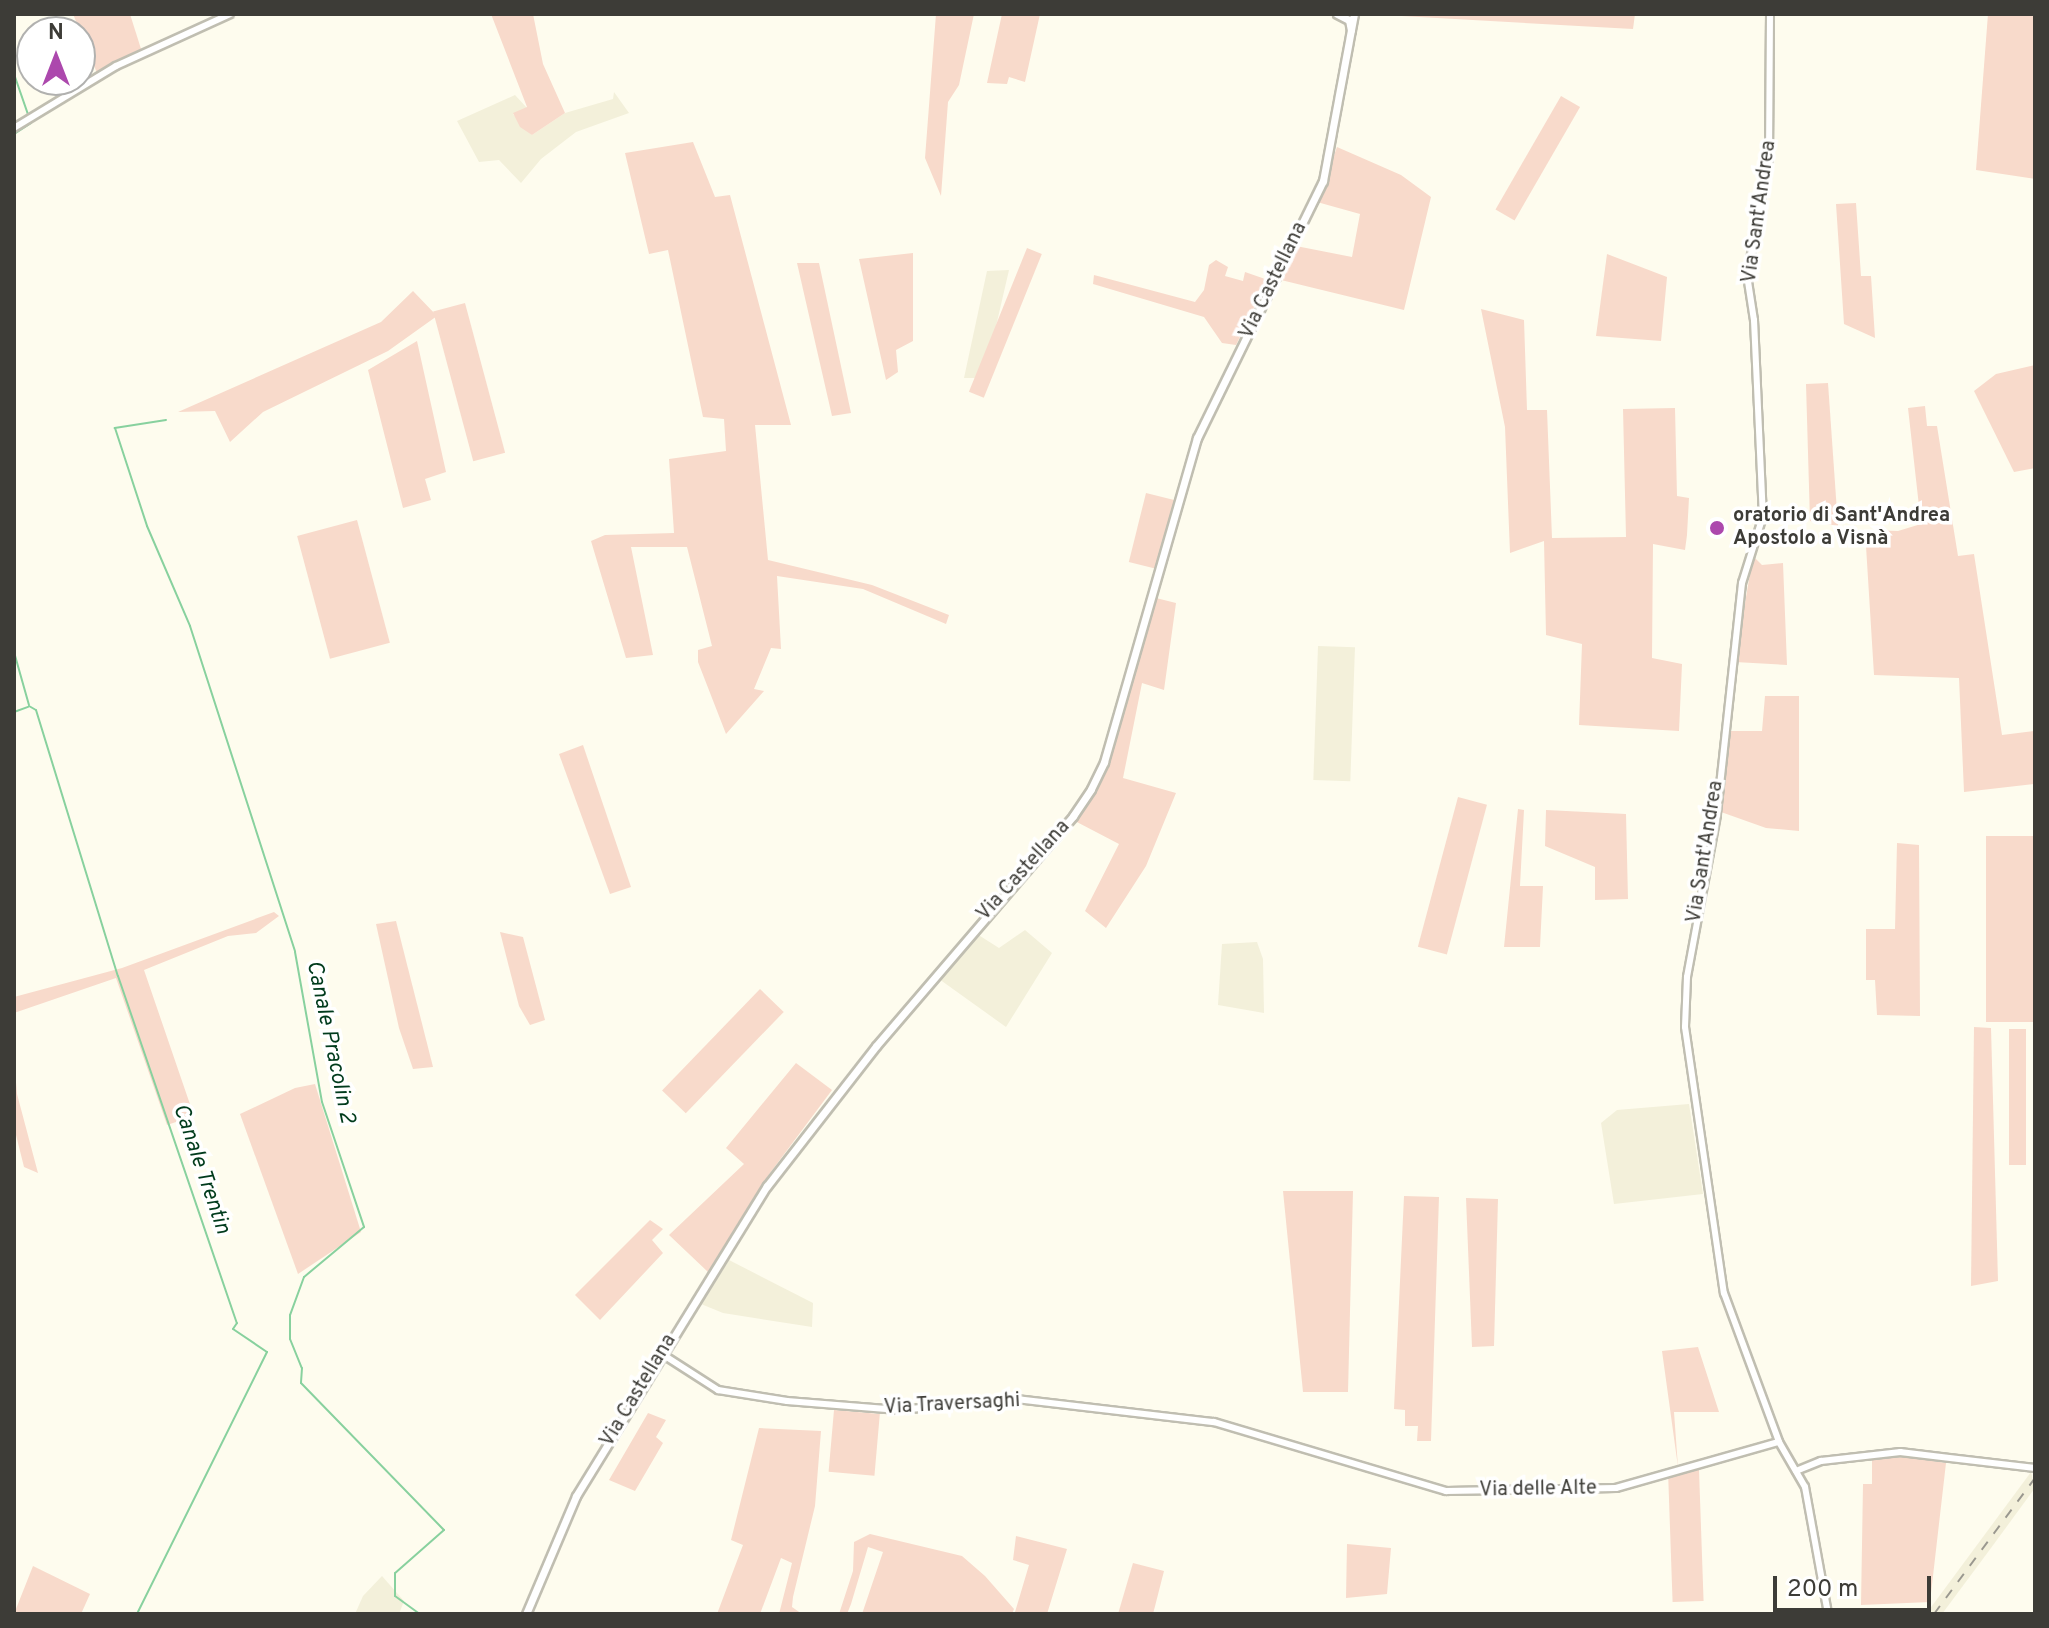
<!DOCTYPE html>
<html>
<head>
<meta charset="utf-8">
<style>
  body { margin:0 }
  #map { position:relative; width:2049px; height:1628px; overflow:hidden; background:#fefcee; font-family:Overpass,sans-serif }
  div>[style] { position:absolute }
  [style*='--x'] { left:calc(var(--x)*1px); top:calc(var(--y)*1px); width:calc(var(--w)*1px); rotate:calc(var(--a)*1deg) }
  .built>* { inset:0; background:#f3f0da; transform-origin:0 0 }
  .green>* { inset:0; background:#f8dacb; transform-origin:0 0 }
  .stream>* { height:2px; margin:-1px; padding:0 1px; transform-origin:1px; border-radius:1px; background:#88d19e }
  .roads { filter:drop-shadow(2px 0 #c0beb1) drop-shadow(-2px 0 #c0beb1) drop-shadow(0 2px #c0beb1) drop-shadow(0 -2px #c0beb1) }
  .tertiary>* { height:6px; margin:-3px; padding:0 3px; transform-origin:3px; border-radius:3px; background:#fff }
  .secondary>* { height:7px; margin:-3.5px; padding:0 3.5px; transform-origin:3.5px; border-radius:3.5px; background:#fff }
  .rail>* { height:2px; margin-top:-1px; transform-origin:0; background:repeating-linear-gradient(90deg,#99978e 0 10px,transparent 0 20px) }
  .dots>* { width:22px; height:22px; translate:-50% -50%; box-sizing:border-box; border:4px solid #fff; border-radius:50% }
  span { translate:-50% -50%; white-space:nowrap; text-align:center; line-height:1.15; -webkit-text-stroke:7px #fff; paint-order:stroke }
  .street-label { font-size:20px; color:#3d3c37 }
  .poi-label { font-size:20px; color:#3d3c37; font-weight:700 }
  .left { translate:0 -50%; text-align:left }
  .water-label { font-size:22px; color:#003b1c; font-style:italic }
  .frame { position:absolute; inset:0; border:16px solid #3d3c37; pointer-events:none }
  .north { position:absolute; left:16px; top:16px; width:80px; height:80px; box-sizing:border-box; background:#fff; border:2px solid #b1b1af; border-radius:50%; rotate:0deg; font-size:22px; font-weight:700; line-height:32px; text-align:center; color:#3d3c37 }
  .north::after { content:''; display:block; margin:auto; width:28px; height:36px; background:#ac48ad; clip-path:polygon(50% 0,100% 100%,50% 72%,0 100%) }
  .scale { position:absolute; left:1773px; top:1576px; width:158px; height:36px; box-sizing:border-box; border:4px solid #3d3c37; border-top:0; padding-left:10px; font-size:24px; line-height:28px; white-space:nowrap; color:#3d3c37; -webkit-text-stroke:6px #fff; paint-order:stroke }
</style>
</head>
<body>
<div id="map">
  <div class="built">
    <i style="clip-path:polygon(614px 92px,629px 113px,576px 132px,541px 159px,521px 183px,499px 160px,479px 162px,457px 121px,515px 95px,527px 108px,513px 114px,532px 135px,565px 113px,613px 99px)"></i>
    <i style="clip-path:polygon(1009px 270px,984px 378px,964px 378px,987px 271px)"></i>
    <i style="left:1318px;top:646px;width:37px;height:134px;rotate:2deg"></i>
    <i style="clip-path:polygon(1025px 930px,1052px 953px,1006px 1027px,939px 979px,977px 934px,999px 948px)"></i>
    <i style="clip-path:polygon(1257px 942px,1263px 959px,1264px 1013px,1218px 1005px,1222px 944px)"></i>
    <i style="clip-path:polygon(1689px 1104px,1703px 1194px,1614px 1204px,1601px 1123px,1617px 1110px)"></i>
    <i style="clip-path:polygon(729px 1260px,813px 1303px,812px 1327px,723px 1313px,701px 1304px)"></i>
    <i style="clip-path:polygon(2031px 1472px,2035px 1488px,1991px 1548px,1942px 1614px,1926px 1614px)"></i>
    <i style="clip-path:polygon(382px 1576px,404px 1601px,399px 1614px,355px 1614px,363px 1596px)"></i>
  </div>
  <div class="green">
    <i style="clip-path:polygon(73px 14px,130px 14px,141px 49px,97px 73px)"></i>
    <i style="clip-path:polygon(491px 14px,533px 14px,543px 64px,565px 113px,532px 135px,520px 127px,513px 113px,527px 107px)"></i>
    <i style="clip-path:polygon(936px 14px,974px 14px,959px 85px,948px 102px,941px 196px,925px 158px)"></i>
    <i style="clip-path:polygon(1002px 14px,1040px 14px,1025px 82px,1009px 77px,1007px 84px,987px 83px)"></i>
    <i style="clip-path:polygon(1366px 14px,1635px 14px,1633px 29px)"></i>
    <i style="clip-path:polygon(1988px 14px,2035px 14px,2035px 179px,1976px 170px)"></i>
    <i style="left:1561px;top:96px;width:22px;height:131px;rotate:30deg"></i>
    <i style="clip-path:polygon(693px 142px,715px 197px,730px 195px,791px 425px,755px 425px,768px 560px,872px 585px,949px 615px,946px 624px,863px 589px,777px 576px,781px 649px,771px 648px,754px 689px,764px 691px,726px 734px,698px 662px,698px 650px,712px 646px,687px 547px,631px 547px,653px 655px,626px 658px,591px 541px,605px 535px,674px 533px,669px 459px,726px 451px,724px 419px,703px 417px,668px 250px,649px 254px,625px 153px)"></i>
    <i style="clip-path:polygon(1337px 147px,1401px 175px,1431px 197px,1404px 310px,1281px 280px,1296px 246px,1352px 257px,1360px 214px,1317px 202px)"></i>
    <i style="clip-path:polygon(1856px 203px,1861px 276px,1871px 276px,1875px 338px,1844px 324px,1836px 204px)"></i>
    <i style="left:1027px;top:248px;width:16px;height:155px;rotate:22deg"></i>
    <i style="clip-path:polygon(913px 253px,913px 341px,896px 350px,898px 372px,886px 380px,859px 259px)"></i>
    <i style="clip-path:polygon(1607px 254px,1667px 277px,1661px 341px,1596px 336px)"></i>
    <i style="clip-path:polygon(1216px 260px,1228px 267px,1225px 276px,1243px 281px,1245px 272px,1268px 280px,1236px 345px,1222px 343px,1204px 317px,1093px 284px,1094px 275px,1195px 302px,1204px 290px,1209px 265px)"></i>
    <i style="clip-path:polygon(797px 263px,819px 263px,851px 413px,832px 416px)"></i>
    <i style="clip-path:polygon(413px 291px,437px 316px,388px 351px,263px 412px,230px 442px,215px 411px,178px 412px,381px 322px)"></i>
    <i style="left:465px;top:303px;width:155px;height:33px;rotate:75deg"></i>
    <i style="clip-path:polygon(1481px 309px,1524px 320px,1527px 410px,1547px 410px,1552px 538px,1626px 537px,1623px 409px,1675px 408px,1677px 496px,1689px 498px,1687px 535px,1685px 550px,1653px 544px,1652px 658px,1682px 664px,1679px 731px,1579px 725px,1582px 644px,1546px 635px,1544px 541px,1510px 553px,1505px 427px)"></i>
    <i style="clip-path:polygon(417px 341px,446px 472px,425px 479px,431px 500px,403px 508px,368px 370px)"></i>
    <i style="clip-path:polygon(2035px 365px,2035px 468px,2014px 472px,1974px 391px,1996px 374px)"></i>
    <i style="clip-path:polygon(1828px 383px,1838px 526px,1810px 521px,1806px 384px)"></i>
    <i style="clip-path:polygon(1925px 406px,1927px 426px,1937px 426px,1958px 556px,1974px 554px,2002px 735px,2035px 731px,2035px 784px,1964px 792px,1959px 678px,1874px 675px,1865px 530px,1898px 531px,1921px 524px,1908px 408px)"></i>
    <i style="left:1146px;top:493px;width:29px;height:71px;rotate:14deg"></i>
    <i style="left:357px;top:520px;width:127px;height:62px;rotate:75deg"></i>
    <i style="clip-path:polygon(1753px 556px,1762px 565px,1783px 563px,1787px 665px,1735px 662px)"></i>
    <i style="clip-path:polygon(1156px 598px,1176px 603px,1164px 690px,1142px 683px,1123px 778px,1176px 793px,1146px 866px,1106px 928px,1085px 911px,1119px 844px,1073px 820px,1107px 764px)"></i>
    <i style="clip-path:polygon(1765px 696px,1799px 696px,1799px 831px,1766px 828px,1721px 812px,1727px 731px,1762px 731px)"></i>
    <i style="clip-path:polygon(583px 745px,631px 887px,610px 894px,559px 754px)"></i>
    <i style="left:1458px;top:797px;width:30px;height:155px;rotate:15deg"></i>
    <i style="clip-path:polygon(1518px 809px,1524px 810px,1520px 886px,1543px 886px,1540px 947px,1504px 947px)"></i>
    <i style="clip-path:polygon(1546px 810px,1626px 814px,1628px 899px,1595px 900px,1595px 867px,1545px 846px)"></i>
    <i style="left:2035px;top:836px;width:186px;height:49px;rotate:90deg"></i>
    <i style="clip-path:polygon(1897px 843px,1919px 845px,1920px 1016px,1877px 1015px,1875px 980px,1866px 980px,1866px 929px,1895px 929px)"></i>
    <i style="clip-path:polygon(274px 912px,279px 916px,256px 933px,228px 936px,144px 970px,194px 1116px,167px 1125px,116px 978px,14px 1013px,14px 997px,122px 968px)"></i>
    <i style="clip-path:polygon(396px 921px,433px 1067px,413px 1069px,399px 1028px,376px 924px)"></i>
    <i style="clip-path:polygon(500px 932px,523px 937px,545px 1020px,530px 1025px,519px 1006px)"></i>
    <i style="left:760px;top:989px;width:33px;height:141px;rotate:44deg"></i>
    <i style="clip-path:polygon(1974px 1027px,1991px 1028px,1998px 1281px,1971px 1286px)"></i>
    <i style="left:2009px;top:1029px;width:17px;height:136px"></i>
    <i style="clip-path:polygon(14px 1058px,17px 1094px,38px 1173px,24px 1167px,14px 1127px)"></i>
    <i style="clip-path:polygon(796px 1063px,832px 1090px,770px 1173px,708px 1272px,669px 1235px,744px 1164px,726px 1148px)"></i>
    <i style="clip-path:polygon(315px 1084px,361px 1232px,298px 1274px,240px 1114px,295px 1088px)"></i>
    <i style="clip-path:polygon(1283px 1191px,1353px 1191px,1348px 1392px,1303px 1392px)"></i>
    <i style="clip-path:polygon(1404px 1196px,1439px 1197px,1431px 1441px,1417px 1441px,1418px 1426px,1405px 1426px,1405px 1410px,1394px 1409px)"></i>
    <i style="clip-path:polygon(1466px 1198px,1498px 1199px,1494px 1346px,1472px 1347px)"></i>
    <i style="clip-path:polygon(650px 1220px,663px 1229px,652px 1240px,663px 1253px,600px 1320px,575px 1295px)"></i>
    <i style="clip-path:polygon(1698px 1347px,1719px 1412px,1674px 1412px,1678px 1467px,1662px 1351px)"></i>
    <i style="left:834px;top:1410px;width:46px;height:62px;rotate:5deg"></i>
    <i style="clip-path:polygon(648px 1413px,666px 1420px,656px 1437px,663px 1443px,635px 1491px,609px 1480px)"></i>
    <i style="clip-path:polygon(759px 1428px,821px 1431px,815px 1506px,793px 1597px,792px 1607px,802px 1614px,779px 1614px,792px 1563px,781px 1558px,760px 1614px,717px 1614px,743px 1545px,731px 1540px)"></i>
    <i style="clip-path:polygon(1907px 1457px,1946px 1463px,1930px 1602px,1861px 1605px,1863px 1484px,1872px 1484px,1872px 1458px)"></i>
    <i style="left:1699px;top:1470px;width:131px;height:31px;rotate:88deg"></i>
    <i style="clip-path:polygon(870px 1534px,962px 1556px,985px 1576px,1014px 1609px,1012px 1614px,862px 1614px,883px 1552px,868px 1547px,851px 1604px,847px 1614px,839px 1614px,853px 1571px,854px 1542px)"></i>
    <i style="clip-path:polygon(1016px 1536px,1067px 1549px,1047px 1614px,1015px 1612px,1029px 1565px,1013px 1560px)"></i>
    <i style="clip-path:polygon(1347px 1544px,1391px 1548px,1387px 1594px,1346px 1598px)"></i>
    <i style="clip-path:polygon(1133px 1563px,1164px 1571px,1153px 1614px,1118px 1614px)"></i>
    <i style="clip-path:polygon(33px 1566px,90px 1594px,81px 1614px,14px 1614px)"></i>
  </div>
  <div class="stream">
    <i style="--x:14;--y:74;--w:52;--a:70.9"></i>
    <i style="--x:31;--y:123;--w:20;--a:147"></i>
    <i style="--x:166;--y:420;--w:52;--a:171.1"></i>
    <i style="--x:115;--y:428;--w:103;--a:71.9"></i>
    <i style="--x:147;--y:526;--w:109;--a:66.7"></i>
    <i style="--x:190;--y:626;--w:342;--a:72.1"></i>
    <i style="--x:295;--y:952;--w:152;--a:79.8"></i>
    <i style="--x:322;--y:1102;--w:132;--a:71.4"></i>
    <i style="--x:364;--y:1227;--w:78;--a:140.2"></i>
    <i style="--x:304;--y:1277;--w:40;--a:110.2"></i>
    <i style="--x:290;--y:1315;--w:24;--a:90"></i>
    <i style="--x:290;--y:1339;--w:31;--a:68"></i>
    <i style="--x:302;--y:1368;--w:15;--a:94"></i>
    <i style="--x:301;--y:1383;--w:205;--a:45.8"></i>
    <i style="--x:444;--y:1530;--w:65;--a:138.7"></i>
    <i style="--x:395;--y:1573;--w:23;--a:90"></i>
    <i style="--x:395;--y:1596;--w:31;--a:36"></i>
    <i style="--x:14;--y:652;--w:55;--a:74.2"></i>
    <i style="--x:29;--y:706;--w:8;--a:30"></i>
    <i style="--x:36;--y:710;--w:278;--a:72.9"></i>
    <i style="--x:118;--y:976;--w:367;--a:71.1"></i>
    <i style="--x:237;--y:1323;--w:7;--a:124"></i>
    <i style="--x:233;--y:1329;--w:41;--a:34.1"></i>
    <i style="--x:267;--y:1352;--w:292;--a:116.4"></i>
    <i style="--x:14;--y:712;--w:15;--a:-20"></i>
  </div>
  <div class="roads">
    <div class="tertiary">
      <i style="--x:1770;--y:14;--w:144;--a:90.4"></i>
      <i style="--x:1769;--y:158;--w:119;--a:100.6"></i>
      <i style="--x:1747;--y:275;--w:46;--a:81.2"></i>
      <i style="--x:1754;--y:320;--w:196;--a:87.4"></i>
      <i style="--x:1763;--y:516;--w:70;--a:107.4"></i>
      <i style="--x:1742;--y:583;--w:233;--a:96.2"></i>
      <i style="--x:1717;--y:815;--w:165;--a:100.5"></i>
      <i style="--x:1687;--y:977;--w:50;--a:92.3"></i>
      <i style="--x:1685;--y:1027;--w:269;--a:81.7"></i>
      <i style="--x:1724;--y:1293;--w:159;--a:69.7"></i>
      <i style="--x:1779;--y:1442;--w:52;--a:60"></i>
      <i style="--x:1805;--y:1487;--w:129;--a:79.7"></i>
      <i style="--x:14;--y:128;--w:119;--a:-31.3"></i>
      <i style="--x:116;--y:66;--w:125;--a:-24.5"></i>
      <i style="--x:662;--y:1354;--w:67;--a:32.7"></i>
      <i style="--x:718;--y:1390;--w:70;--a:9.1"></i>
      <i style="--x:787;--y:1401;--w:112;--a:4.6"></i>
      <i style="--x:899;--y:1410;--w:119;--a:-5.3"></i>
      <i style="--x:1017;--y:1399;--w:198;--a:6.7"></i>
      <i style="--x:1214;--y:1422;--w:242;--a:16.6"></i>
      <i style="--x:1446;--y:1491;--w:170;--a:-1"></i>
      <i style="--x:1616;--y:1488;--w:169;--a:-15.8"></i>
      <i style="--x:1796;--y:1471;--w:27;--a:-22"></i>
      <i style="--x:1821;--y:1461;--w:80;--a:-6.5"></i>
      <i style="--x:1900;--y:1452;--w:136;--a:6.8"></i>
    </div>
    <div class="secondary">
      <i style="--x:1337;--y:14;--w:13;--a:27"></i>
      <i style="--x:1349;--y:20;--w:10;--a:79"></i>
      <i style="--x:526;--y:1614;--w:128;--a:-67"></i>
      <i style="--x:576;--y:1496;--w:364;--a:-58.4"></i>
      <i style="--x:767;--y:1186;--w:177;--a:-52.1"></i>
      <i style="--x:876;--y:1046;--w:303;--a:-49.4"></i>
      <i style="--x:1073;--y:816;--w:32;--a:-56"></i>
      <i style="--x:1091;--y:789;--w:30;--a:-64"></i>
      <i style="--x:1104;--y:762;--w:337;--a:-74"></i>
      <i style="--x:1197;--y:438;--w:286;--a:-63.9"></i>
      <i style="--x:1323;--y:181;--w:170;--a:-79.5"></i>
    </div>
  </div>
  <div class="rail">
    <i style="--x:1934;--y:1614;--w:169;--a:-53.4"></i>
  </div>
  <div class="dots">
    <i style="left:1717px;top:528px;background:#ac48ad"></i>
  </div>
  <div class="street-label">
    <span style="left:1760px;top:212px;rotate:-82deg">Via Sant'Andrea</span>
    <span style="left:1274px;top:281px;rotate:-64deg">Via Castellana</span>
    <span style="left:1706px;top:852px;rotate:-81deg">Via Sant'Andrea</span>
    <span style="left:1024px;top:871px;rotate:-48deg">Via Castellana</span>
    <span style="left:639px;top:1391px;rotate:-59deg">Via Castellana</span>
    <span style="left:952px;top:1405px;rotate:-3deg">Via Traversaghi</span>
    <span style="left:1538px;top:1490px;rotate:-1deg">Via delle Alte</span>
  </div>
  <div class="poi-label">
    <span class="left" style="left:1733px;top:528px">oratorio di Sant'Andrea<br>Apostolo a Visnà</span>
  </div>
  <div class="water-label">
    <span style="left:330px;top:1042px;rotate:78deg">Canale Pracolin 2</span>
    <span style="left:201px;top:1169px;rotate:71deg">Canale Trentin</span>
  </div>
  <div class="frame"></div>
  <div class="north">N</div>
  <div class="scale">200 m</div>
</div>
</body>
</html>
